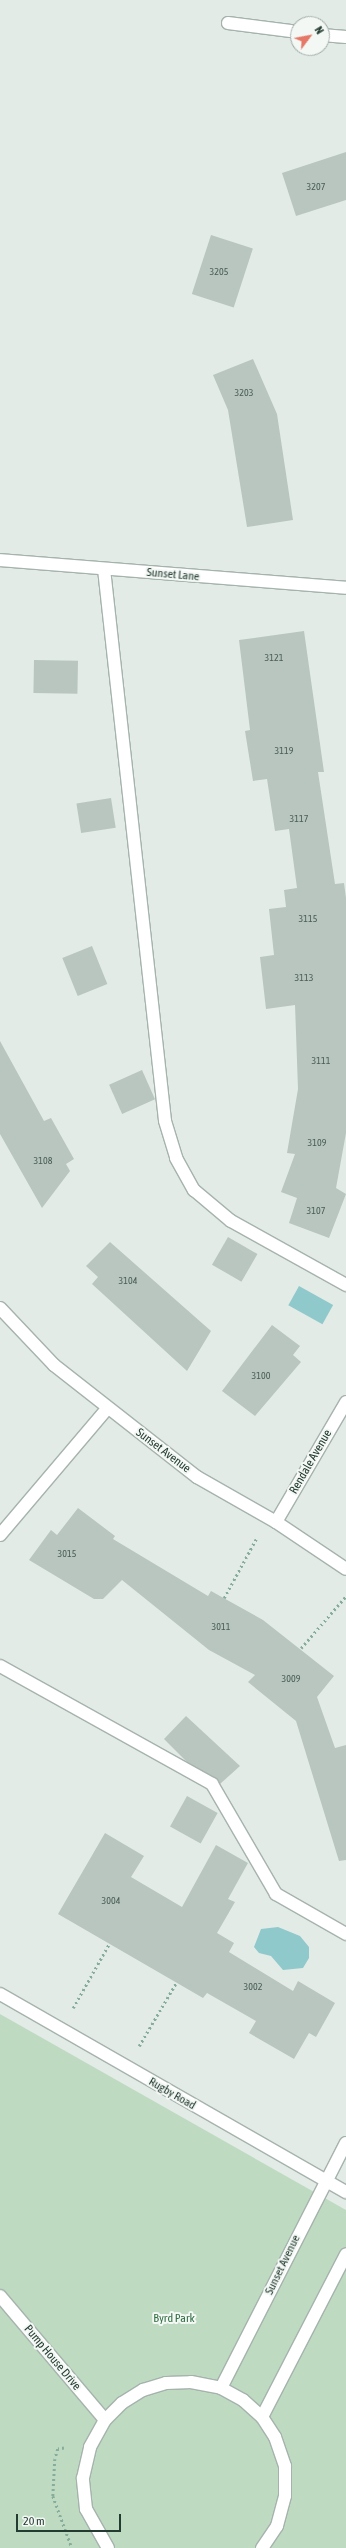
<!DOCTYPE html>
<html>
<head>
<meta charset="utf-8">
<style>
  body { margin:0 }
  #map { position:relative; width:346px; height:2548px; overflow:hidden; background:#e3ebe7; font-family:"Asap Condensed",sans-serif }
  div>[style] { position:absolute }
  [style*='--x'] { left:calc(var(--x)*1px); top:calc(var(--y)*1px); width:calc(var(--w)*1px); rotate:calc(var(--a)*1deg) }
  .green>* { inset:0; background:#bedbc2 }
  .water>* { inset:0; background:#90c9cb; transform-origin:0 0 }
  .building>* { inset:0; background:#b8c6bf; transform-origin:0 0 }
  .path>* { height:2.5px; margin-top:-1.25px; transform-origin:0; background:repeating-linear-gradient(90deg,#86ac9c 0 2px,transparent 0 5px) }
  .roads { filter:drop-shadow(1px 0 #a6b3ad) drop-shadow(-1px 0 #a6b3ad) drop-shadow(0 1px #a6b3ad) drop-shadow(0 -1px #a6b3ad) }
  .service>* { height:12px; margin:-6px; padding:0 6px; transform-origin:6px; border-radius:6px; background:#fff }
  .minor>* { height:12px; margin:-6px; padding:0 6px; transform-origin:6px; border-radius:6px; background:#fff }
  span { translate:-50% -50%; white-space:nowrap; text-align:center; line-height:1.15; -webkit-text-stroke:4px #f3f8f5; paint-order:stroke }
  .number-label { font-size:10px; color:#495e55 }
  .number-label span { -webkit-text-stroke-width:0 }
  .street-label { font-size:12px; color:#243b32 }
  .park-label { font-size:12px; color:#326e43 }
  .north { position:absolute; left:290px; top:16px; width:40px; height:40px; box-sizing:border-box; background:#f3f8f5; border:1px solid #a0aca7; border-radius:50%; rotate:58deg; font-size:11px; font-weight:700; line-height:16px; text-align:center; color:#243b32 }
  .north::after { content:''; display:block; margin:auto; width:14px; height:18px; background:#e57867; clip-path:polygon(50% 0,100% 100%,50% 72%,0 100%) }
  .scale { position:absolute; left:16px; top:2514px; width:105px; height:18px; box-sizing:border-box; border:2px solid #243b32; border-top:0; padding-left:5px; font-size:12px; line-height:14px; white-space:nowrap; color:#243b32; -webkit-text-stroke:3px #f3f8f5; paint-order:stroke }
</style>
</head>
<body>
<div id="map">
  <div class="green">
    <i style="clip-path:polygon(0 2014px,346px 2210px,346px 2548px,0 2548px)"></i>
  </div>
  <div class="water">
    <i style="left:299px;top:1286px;width:39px;height:22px;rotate:29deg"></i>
    <i style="clip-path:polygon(278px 1927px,300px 1936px,309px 1947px,309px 1958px,303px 1968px,283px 1970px,271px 1956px,259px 1953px,254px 1947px,261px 1929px)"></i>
  </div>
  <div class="building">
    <i style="clip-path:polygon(346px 152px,346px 200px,296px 216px,282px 173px)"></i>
    <i style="left:211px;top:235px;width:44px;height:62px;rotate:18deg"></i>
    <i style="clip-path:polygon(253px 359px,277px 414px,293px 520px,247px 527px,228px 410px,213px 375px)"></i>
    <i style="clip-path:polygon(304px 631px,324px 772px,318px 772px,335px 884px,344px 883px,346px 898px,346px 1133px,336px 1188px,346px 1194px,329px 1238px,289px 1223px,297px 1198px,281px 1192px,295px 1154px,287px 1153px,298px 1089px,295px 1005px,266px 1009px,260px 957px,274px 955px,269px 909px,286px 907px,284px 890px,297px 888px,289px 829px,275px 831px,267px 779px,253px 781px,245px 731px,250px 730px,239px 640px)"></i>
    <i style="left:34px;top:660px;width:44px;height:33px;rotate:1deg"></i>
    <i style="left:111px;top:798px;width:30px;height:35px;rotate:81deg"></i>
    <i style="left:92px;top:946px;width:41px;height:32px;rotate:68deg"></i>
    <i style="clip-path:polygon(0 1041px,44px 1121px,51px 1118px,74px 1159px,66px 1164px,70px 1171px,42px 1208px,0 1134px)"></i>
    <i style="left:142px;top:1070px;width:32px;height:36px;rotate:66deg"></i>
    <i style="left:228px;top:1237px;width:34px;height:32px;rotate:30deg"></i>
    <i style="clip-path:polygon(110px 1242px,211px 1331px,187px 1371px,92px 1284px,98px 1277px,86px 1266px)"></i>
    <i style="clip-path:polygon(272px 1325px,300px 1346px,293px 1355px,301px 1362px,255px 1416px,222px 1391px)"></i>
    <i style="clip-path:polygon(78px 1508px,115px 1536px,113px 1539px,208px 1596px,211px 1591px,263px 1620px,334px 1676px,317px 1697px,335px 1748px,346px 1745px,346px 1860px,339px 1861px,296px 1721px,248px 1682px,255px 1675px,209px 1650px,122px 1580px,103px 1599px,94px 1599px,29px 1560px,51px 1530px,57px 1535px)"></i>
    <i style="clip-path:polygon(186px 1716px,240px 1766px,220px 1784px,187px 1762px,164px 1739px)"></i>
    <i style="left:187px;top:1796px;width:35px;height:35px;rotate:29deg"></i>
    <i style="clip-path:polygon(105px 1833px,144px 1856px,131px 1877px,182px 1907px,216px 1845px,248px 1863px,228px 1899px,235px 1902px,217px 1933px,234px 1943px,229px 1952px,293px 1991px,298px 1981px,335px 2003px,316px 2037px,309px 2033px,294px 2059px,249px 2033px,256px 2021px,207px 1993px,203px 1998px,58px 1914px)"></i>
  </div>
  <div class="path">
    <i style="--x:224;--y:1598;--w:67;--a:-61.5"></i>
    <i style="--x:301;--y:1648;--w:69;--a:-49.1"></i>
    <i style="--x:73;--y:2008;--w:73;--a:-60.6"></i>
    <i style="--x:139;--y:2046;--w:73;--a:-59.6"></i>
    <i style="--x:64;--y:2448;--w:6;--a:171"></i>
    <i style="--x:58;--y:2449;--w:10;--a:107"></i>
    <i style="--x:55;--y:2459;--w:37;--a:93"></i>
    <i style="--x:53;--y:2496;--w:55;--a:69.9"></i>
  </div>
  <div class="roads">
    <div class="service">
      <i style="--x:228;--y:23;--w:71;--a:7.3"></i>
      <i style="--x:322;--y:35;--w:24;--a:5"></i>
      <i style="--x:104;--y:569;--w:555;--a:83.69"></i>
      <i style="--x:165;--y:1121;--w:39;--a:73"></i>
      <i style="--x:176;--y:1158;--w:37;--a:61"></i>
      <i style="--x:194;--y:1190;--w:48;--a:40"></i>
      <i style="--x:231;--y:1221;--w:132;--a:29.1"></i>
      <i style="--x:0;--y:1535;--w:165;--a:-49.7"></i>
      <i style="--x:0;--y:1666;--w:243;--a:29.1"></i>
      <i style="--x:212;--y:1784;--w:127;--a:59.8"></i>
      <i style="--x:276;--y:1894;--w:81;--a:29.7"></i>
    </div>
    <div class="minor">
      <i style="--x:0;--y:560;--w:347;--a:4.6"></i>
      <i style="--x:0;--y:1308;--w:79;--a:46.5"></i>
      <i style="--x:54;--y:1365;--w:182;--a:38.1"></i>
      <i style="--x:197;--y:1477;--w:91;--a:29.7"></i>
      <i style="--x:276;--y:1522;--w:84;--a:33.9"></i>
      <i style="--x:276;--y:1522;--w:139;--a:-59.7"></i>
      <i style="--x:0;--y:1994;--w:399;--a:29.8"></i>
      <i style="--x:0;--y:2296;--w:162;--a:49.7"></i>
      <i style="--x:221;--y:2388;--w:275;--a:-63"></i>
      <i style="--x:262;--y:2417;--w:183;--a:-62.7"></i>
      <i style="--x:108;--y:2548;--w:45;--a:-119.4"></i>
      <i style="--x:86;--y:2509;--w:31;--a:-96"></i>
      <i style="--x:83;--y:2478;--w:32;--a:-77"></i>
      <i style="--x:90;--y:2447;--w:31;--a:-61"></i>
      <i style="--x:105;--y:2420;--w:24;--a:-45"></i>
      <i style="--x:122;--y:2403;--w:25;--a:-32"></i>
      <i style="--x:143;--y:2390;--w:24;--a:-17"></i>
      <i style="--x:166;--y:2383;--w:25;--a:-2"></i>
      <i style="--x:191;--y:2382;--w:31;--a:11"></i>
      <i style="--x:221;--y:2388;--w:25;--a:29"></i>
      <i style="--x:243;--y:2400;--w:25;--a:42"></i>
      <i style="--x:262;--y:2417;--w:24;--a:57"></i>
      <i style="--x:275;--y:2437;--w:31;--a:71"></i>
      <i style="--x:285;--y:2466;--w:30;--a:90"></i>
      <i style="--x:285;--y:2496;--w:31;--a:105"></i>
      <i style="--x:277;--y:2526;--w:27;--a:124"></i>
    </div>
  </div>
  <div class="number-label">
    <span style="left:316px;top:187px">3207</span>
    <span style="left:219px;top:272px">3205</span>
    <span style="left:244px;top:393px">3203</span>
    <span style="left:274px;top:658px">3121</span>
    <span style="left:284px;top:751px">3119</span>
    <span style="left:299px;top:819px">3117</span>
    <span style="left:308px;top:919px">3115</span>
    <span style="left:304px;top:978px">3113</span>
    <span style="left:321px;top:1061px">3111</span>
    <span style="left:317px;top:1143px">3109</span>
    <span style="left:43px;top:1161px">3108</span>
    <span style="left:316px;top:1211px">3107</span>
    <span style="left:128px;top:1281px">3104</span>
    <span style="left:261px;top:1376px">3100</span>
    <span style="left:67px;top:1554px">3015</span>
    <span style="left:221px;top:1627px">3011</span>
    <span style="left:291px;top:1679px">3009</span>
    <span style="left:111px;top:1901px">3004</span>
    <span style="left:253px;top:1987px">3002</span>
  </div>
  <div class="street-label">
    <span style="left:173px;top:575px;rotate:5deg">Sunset Lane</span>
    <span style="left:163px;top:1451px;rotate:37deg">Sunset Avenue</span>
    <span style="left:311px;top:1462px;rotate:-60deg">Rendale Avenue</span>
    <span style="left:172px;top:2094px;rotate:30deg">Rugby Road</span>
    <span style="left:283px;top:2265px;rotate:-64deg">Sunset Avenue</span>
    <span style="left:52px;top:2358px;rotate:50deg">Pump House Drive</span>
  </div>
  <div class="park-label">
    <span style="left:174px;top:2319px">Byrd Park</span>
  </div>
  <div class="north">N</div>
  <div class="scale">20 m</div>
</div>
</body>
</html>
